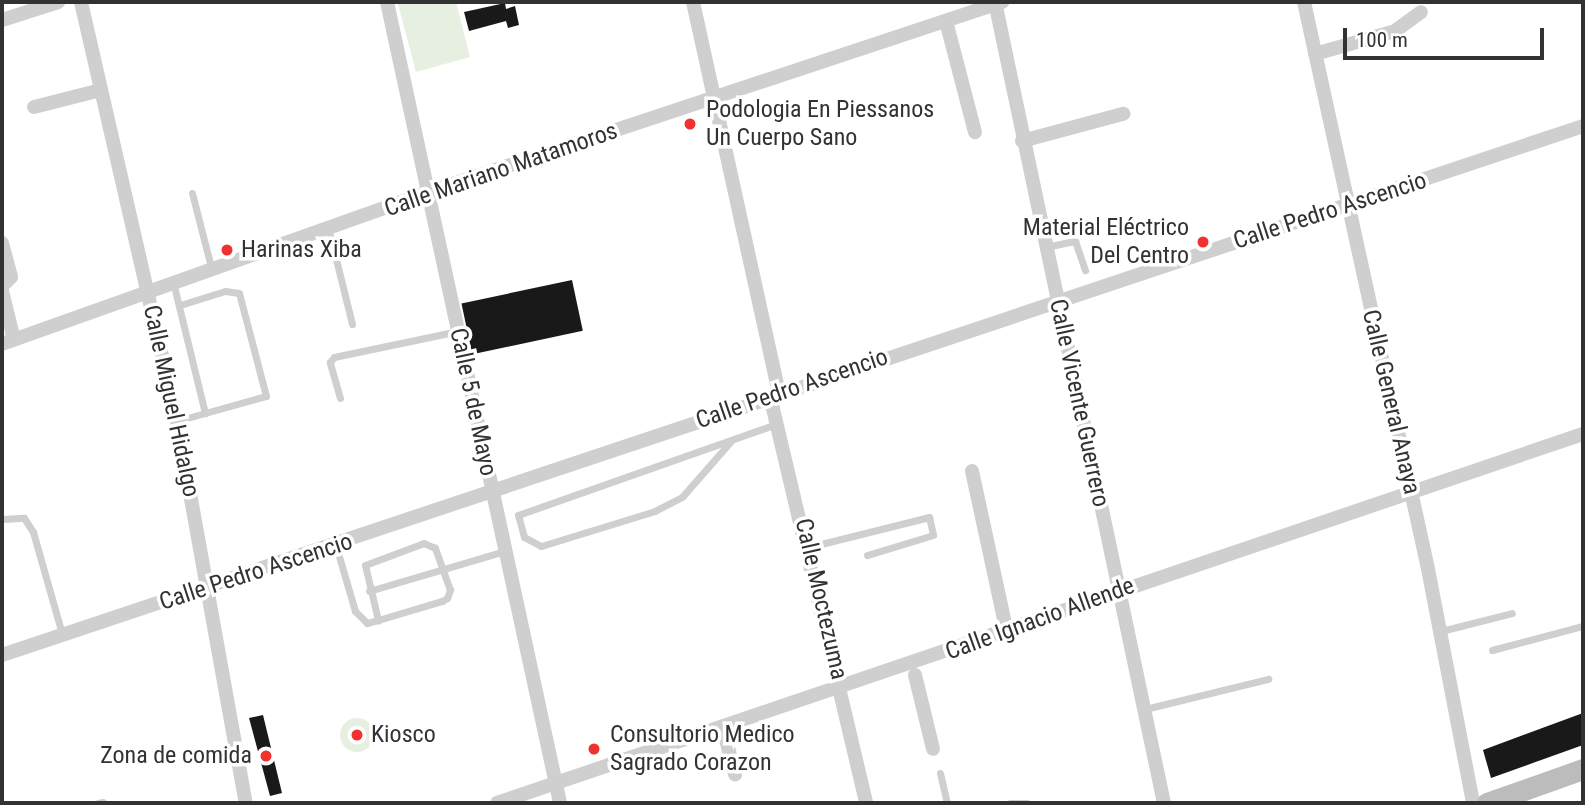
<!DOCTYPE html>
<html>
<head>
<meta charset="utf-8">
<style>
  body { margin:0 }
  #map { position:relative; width:1585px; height:805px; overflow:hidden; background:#fff; font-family:"Roboto Condensed",sans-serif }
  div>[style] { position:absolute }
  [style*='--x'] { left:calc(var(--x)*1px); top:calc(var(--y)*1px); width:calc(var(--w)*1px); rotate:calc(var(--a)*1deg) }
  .green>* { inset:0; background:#e7efe0 }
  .round { border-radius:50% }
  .building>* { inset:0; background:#191919; transform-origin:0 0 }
  .lane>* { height:7px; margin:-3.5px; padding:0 3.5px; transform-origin:3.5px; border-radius:3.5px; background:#cfcfcf }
  .street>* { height:14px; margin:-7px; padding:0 7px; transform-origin:7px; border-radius:7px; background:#cfcfcf }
  .secondary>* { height:21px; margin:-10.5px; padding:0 10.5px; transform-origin:10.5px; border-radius:10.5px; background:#bcbcbc }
  .dots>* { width:19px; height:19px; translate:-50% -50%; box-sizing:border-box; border:4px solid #fff; border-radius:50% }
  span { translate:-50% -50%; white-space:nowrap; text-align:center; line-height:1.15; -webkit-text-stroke:7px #fff; paint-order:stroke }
  .poi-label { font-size:24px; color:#323232 }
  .left { translate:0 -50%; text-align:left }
  .right { translate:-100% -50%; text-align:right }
  .street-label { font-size:24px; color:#323232 }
  .frame { position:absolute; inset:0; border:4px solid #323232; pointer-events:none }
  .scale { position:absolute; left:1343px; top:28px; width:201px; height:32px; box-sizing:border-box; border:4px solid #323232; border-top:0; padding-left:9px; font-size:21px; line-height:24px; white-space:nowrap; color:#323232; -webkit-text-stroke:5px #fff; paint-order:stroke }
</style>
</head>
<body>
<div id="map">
  <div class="green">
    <i style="clip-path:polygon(456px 2px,470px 57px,416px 72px,398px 4px)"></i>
    <i class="round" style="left:340px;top:718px;width:34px;height:34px"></i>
  </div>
  <div class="building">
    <i style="clip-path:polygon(505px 3px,506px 9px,515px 6px,519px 25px,508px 28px,506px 21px,469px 31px,464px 12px)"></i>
    <i style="left:572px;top:280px;width:52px;height:113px;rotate:78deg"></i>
    <i style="clip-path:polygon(1583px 713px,1583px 745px,1491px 778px,1483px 750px)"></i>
    <i style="clip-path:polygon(263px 715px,282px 793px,270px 796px,249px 718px)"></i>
  </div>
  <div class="lane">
    <i style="--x:192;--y:193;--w:81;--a:75.6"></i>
    <i style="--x:329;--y:231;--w:96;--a:76.1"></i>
    <i style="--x:1046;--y:247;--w:30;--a:-12"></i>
    <i style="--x:1075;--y:241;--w:31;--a:71"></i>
    <i style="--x:174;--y:286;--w:131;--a:76.3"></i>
    <i style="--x:205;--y:413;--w:63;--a:-15.6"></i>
    <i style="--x:266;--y:396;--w:106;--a:-104.7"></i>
    <i style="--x:239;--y:293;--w:14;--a:-172"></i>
    <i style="--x:225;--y:291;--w:47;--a:162.7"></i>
    <i style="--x:340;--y:398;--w:37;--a:-106"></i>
    <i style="--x:330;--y:362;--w:6;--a:-51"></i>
    <i style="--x:334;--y:357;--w:127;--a:-11.8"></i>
    <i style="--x:177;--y:421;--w:29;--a:-16"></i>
    <i style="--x:731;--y:441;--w:74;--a:131.2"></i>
    <i style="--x:682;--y:497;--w:30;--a:153"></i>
    <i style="--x:655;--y:511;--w:119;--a:162.9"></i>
    <i style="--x:541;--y:546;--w:19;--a:-152"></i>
    <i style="--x:524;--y:537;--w:23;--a:-105"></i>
    <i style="--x:518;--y:515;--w:275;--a:-19.4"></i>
    <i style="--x:2;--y:519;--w:22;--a:-3"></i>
    <i style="--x:24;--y:518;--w:17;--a:57"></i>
    <i style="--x:33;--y:532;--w:106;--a:74.1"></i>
    <i style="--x:336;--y:546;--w:68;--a:73.7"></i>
    <i style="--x:355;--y:611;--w:17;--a:45"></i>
    <i style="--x:367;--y:623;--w:11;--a:-15"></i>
    <i style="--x:378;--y:620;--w:67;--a:-16.5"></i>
    <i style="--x:442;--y:601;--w:6;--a:-31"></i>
    <i style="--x:447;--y:598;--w:9;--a:-69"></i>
    <i style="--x:450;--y:590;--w:45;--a:-109.7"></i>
    <i style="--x:435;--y:548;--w:12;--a:-156"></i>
    <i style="--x:424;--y:543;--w:63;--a:159.6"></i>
    <i style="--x:365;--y:565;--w:57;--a:76.7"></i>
    <i style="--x:809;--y:547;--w:124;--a:-14"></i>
    <i style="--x:929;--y:517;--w:18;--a:77"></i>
    <i style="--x:933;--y:535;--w:69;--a:163.1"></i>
    <i style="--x:369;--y:591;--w:142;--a:-16.4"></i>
    <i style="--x:1441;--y:631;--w:73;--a:-14.2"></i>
    <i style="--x:1492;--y:650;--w:94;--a:-14.8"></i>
    <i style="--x:1145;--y:709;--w:127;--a:-13.7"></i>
    <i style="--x:940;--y:773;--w:31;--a:77"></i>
    <i style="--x:98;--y:803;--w:5;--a:-11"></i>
    <i style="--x:1010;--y:803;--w:17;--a:0"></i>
  </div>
  <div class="street">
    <i style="--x:81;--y:2;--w:430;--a:77.1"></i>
    <i style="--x:177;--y:421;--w:388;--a:79.8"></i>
    <i style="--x:387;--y:2;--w:819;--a:77.81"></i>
    <i style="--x:693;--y:2;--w:399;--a:77.6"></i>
    <i style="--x:995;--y:2;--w:819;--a:78.09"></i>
    <i style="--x:1304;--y:2;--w:580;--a:77.66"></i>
    <i style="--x:1428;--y:569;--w:238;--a:79.1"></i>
    <i style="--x:2;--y:20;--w:59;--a:-17.8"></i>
    <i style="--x:946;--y:21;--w:115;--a:75.4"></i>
    <i style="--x:1315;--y:54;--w:83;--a:-16"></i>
    <i style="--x:1395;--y:31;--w:32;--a:-36"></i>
    <i style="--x:34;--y:107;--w:69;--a:-14.2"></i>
    <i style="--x:1022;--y:141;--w:105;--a:-15"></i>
    <i style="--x:2;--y:243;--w:35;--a:75"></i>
    <i style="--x:11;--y:277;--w:13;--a:135"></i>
    <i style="--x:2;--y:291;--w:50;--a:76.2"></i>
    <i style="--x:2;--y:344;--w:456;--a:-19.6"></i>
    <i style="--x:432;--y:191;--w:601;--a:-18.34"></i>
    <i style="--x:770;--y:396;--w:418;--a:76.7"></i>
    <i style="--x:972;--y:471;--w:166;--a:77.8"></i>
    <i style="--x:2;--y:655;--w:1667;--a:-18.5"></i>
    <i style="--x:915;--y:675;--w:76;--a:76.3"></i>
    <i style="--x:723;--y:728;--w:48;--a:75.4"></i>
    <i style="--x:497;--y:803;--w:1147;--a:-18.77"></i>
  </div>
  <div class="secondary">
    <i style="--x:1487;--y:803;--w:102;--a:-19.5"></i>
  </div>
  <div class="dots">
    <i style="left:690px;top:124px;background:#f1312d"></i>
    <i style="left:1203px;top:242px;background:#f1312d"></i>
    <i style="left:227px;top:250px;background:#f1312d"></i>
    <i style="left:357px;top:735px;background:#f1312d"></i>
    <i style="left:594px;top:749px;background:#f1312d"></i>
    <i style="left:266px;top:756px;background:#f1312d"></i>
  </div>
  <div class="poi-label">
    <span class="left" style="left:706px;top:124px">Podologia En Piessanos<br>Un Cuerpo Sano</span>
    <span class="right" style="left:1189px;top:242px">Material Eléctrico<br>Del Centro</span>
    <span class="left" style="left:241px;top:250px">Harinas Xiba</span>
    <span class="left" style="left:371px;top:735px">Kiosco</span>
    <span class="left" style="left:610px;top:749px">Consultorio Medico<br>Sagrado Corazon</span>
    <span class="right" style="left:252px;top:756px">Zona de comida</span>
  </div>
  <div class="street-label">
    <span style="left:501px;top:170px;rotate:-19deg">Calle Mariano Matamoros</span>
    <span style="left:1330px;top:211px;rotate:-18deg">Calle Pedro Ascencio</span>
    <span style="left:792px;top:389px;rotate:-19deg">Calle Pedro Ascencio</span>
    <span style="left:171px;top:401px;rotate:78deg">Calle Miguel Hidalgo</span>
    <span style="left:473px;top:402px;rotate:78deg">Calle 5 de Mayo</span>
    <span style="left:1391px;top:402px;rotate:77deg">Calle General Anaya</span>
    <span style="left:1079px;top:403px;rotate:78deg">Calle Vicente Guerrero</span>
    <span style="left:256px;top:572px;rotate:-18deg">Calle Pedro Ascencio</span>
    <span style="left:821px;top:599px;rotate:77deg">Calle Moctezuma</span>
    <span style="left:1040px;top:619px;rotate:-20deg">Calle Ignacio Allende</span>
  </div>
  <div class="frame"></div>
  <div class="scale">100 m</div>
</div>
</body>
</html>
